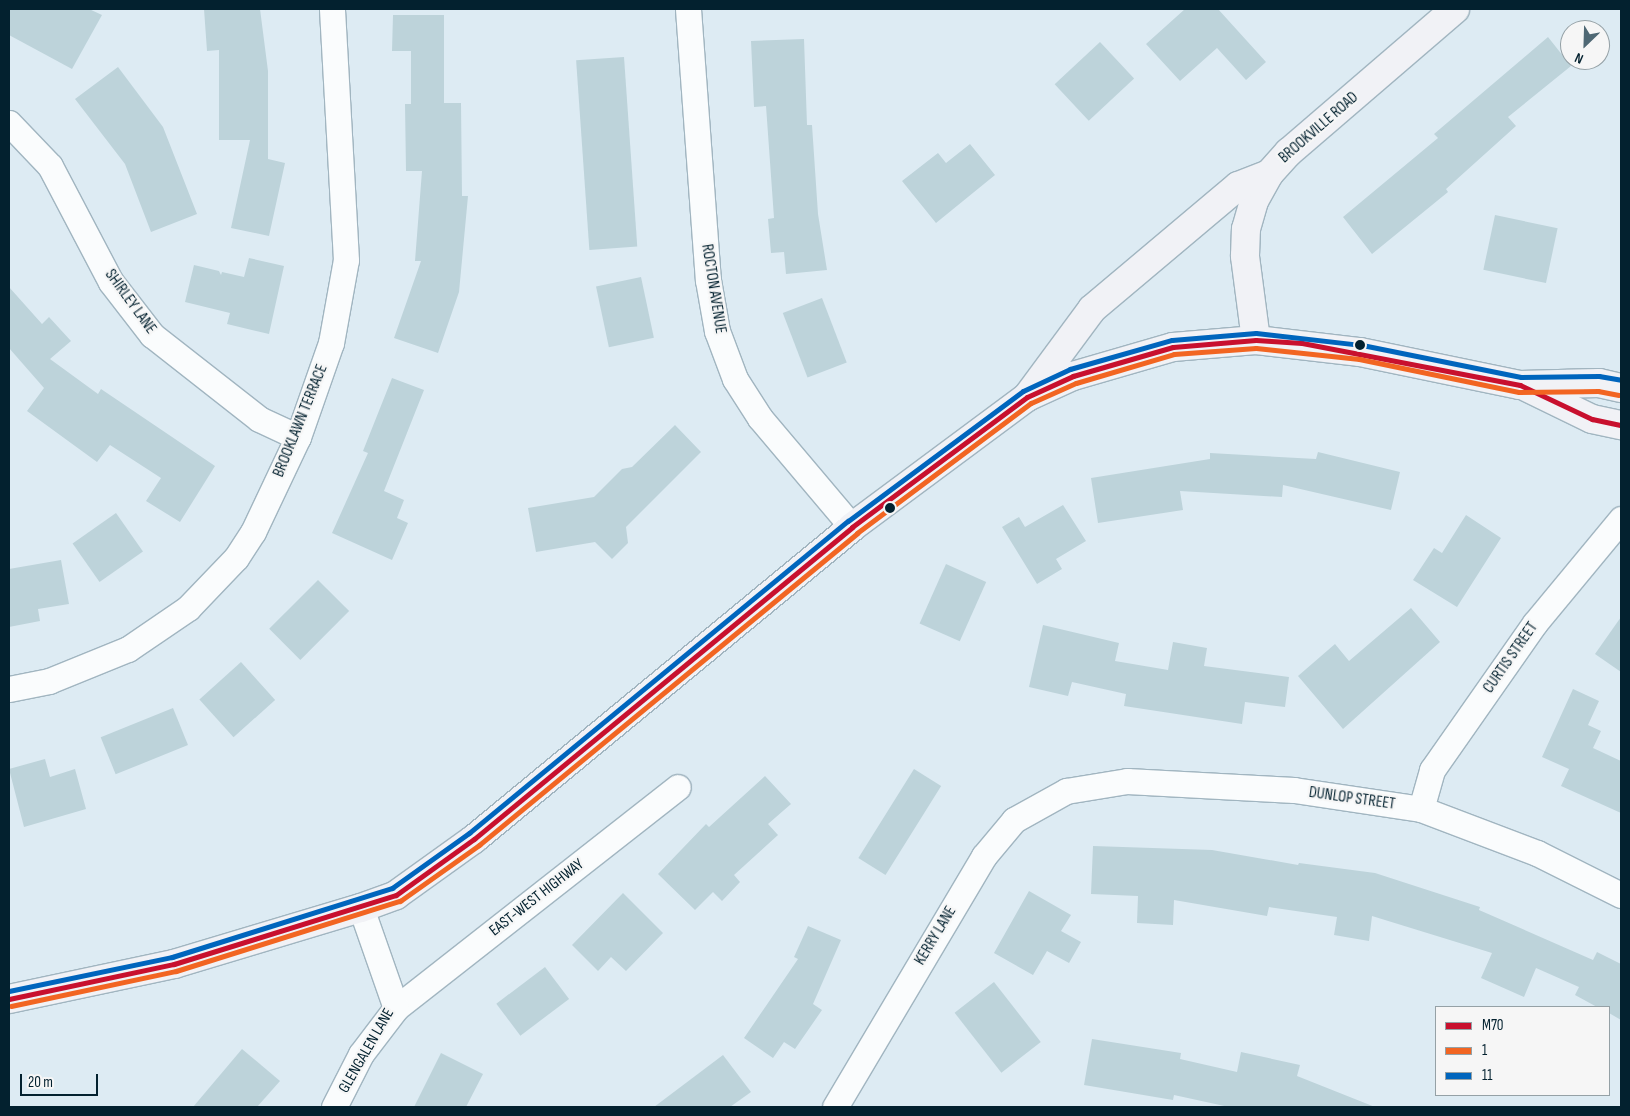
<!DOCTYPE html>
<html>
<head>
<meta charset="utf-8">
<style>
  body { margin:0 }
  #map { position:relative; width:1630px; height:1116px; overflow:hidden; background:#ddebf3; font-family:"Sofia Sans Condensed",sans-serif }
  div>[style] { position:absolute }
  [style*='--x'] { left:calc(var(--x)*1px); top:calc(var(--y)*1px); width:calc(var(--w)*1px); rotate:calc(var(--a)*1deg) }
  .building>* { inset:0; background:#bdd3da; transform-origin:0 0 }
  .roads { filter:drop-shadow(1px 0 #a1b5c0) drop-shadow(-1px 0 #a1b5c0) drop-shadow(0 1px #a1b5c0) drop-shadow(0 -1px #a1b5c0) }
  .minor>* { height:25px; margin:-12.5px; padding:0 12.5px; transform-origin:12.5px; border-radius:12.5px; background:#fafcfd }
  .major>* { height:28px; margin:-14px; padding:0 14px; transform-origin:14px; border-radius:14px; background:#f1f2f6 }
  .bus-1>* { height:5px; margin:-2.5px; padding:0 2.5px; transform-origin:2.5px; border-radius:2.5px; background:#c8102e }
  .bus-2>* { height:5px; margin:-2.5px; padding:0 2.5px; transform-origin:2.5px; border-radius:2.5px; background:#f26522 }
  .bus-3>* { height:5px; margin:-2.5px; padding:0 2.5px; transform-origin:2.5px; border-radius:2.5px; background:#0065bd }
  .dots>* { width:14px; height:14px; translate:-50% -50%; box-sizing:border-box; border:2px solid #f6f6f6; border-radius:50% }
  span { translate:-50% -50%; white-space:nowrap; text-align:center; line-height:1.15; -webkit-text-stroke:4.5px #f6f6f6; paint-order:stroke }
  .street-label { font-size:16px; color:#03212f }
  .frame { position:absolute; inset:0; border:10px solid #03212f; pointer-events:none }
  .legend { position:absolute; left:1435px; top:1006px; width:175px; height:90px; box-sizing:border-box; background:#f6f6f6; border:1px solid #95a1a6; margin:0; padding:6px 9px; list-style:none; font-size:15px; color:#03212f }
  .legend li { display:flex; align-items:center; gap:10px; height:25px }
  .legend b { width:25px; border:1px solid #95a1a6 }
  .north { position:absolute; left:1560px; top:20px; width:50px; height:50px; box-sizing:border-box; background:#f6f6f6; border:1px solid #95a1a6; border-radius:50%; rotate:204deg; font-size:14px; font-weight:700; line-height:20px; text-align:center; color:#03212f }
  .north::after { content:''; display:block; margin:auto; width:18px; height:22px; background:#4f6874; clip-path:polygon(50% 0,100% 100%,50% 72%,0 100%) }
  .scale { position:absolute; left:20px; top:1074px; width:78px; height:22px; box-sizing:border-box; border:2px solid #03212f; border-top:0; padding-left:6px; font-size:15px; line-height:18px; white-space:nowrap; color:#03212f; -webkit-text-stroke:4px #f6f6f6; paint-order:stroke }
</style>
</head>
<body>
<div id="map">
  <div class="building">
    <i style="clip-path:polygon(9px 9px,89px 9px,102px 15px,72px 69px,9px 35px)"></i>
    <i style="clip-path:polygon(204px 9px,260px 9px,268px 71px,268px 159px,285px 163px,269px 236px,231px 228px,250px 140px,219px 140px,219px 50px,207px 51px)"></i>
    <i style="clip-path:polygon(1185px 9px,1218px 9px,1266px 62px,1246px 80px,1217px 48px,1180px 81px,1146px 44px)"></i>
    <i style="clip-path:polygon(393px 15px,444px 15px,444px 103px,461px 103px,462px 196px,468px 196px,459px 292px,438px 353px,394px 338px,421px 261px,415px 261px,422px 171px,406px 171px,405px 104px,411px 104px,411px 51px,392px 51px)"></i>
    <i style="clip-path:polygon(1548px 37px,1571px 66px,1508px 117px,1516px 126px,1446px 189px,1448px 192px,1372px 254px,1343px 217px,1438px 138px,1434px 134px)"></i>
    <i style="clip-path:polygon(804px 39px,807px 125px,812px 125px,818px 214px,827px 270px,786px 274px,784px 252px,771px 253px,768px 219px,774px 218px,766px 106px,754px 107px,751px 41px)"></i>
    <i style="left:1100px;top:42px;width:50px;height:62px;rotate:47deg"></i>
    <i style="left:624px;top:57px;width:190px;height:48px;rotate:86deg"></i>
    <i style="clip-path:polygon(118px 67px,163px 127px,197px 214px,151px 232px,125px 164px,75px 99px)"></i>
    <i style="clip-path:polygon(970px 144px,995px 175px,936px 223px,902px 181px,938px 153px,946px 163px)"></i>
    <i style="left:1495px;top:215px;width:64px;height:56px;rotate:12deg"></i>
    <i style="clip-path:polygon(249px 258px,284px 266px,269px 334px,227px 324px,230px 313px,185px 302px,194px 265px,219px 271px,221px 275px,222px 272px,244px 277px)"></i>
    <i style="left:641px;top:277px;width:62px;height:46px;rotate:78deg"></i>
    <i style="clip-path:polygon(9px 287px,42px 324px,49px 317px,71px 341px,50px 359px,98px 394px,101px 389px,215px 466px,180px 522px,146px 501px,161px 478px,110px 445px,97px 462px,27px 411px,44px 388px,9px 348px)"></i>
    <i style="left:822px;top:298px;width:69px;height:42px;rotate:69deg"></i>
    <i style="clip-path:polygon(392px 378px,424px 390px,384px 491px,404px 500px,397px 518px,408px 523px,392px 560px,332px 533px,368px 453px,363px 451px)"></i>
    <i style="clip-path:polygon(675px 425px,701px 452px,626px 527px,628px 543px,612px 559px,595px 542px,536px 552px,528px 508px,594px 497px,622px 469px,632px 467px)"></i>
    <i style="clip-path:polygon(1318px 452px,1400px 472px,1391px 510px,1283px 485px,1282px 497px,1180px 491px,1183px 510px,1098px 523px,1091px 478px,1210px 459px,1210px 453px,1316px 459px)"></i>
    <i style="clip-path:polygon(1063px 505px,1086px 541px,1056px 559px,1062px 569px,1037px 584px,1002px 527px,1019px 517px,1025px 527px)"></i>
    <i style="left:116px;top:513px;width:47px;height:53px;rotate:55deg"></i>
    <i style="clip-path:polygon(1466px 515px,1501px 538px,1457px 607px,1413px 580px,1434px 548px,1442px 553px)"></i>
    <i style="clip-path:polygon(61px 560px,69px 604px,38px 609px,40px 621px,9px 627px,9px 569px)"></i>
    <i style="left:946px;top:564px;width:44px;height:65px;rotate:24deg"></i>
    <i style="left:318px;top:580px;width:44px;height:69px;rotate:45deg"></i>
    <i style="clip-path:polygon(1411px 608px,1440px 642px,1343px 729px,1298px 676px,1335px 644px,1349px 661px)"></i>
    <i style="clip-path:polygon(1621px 617px,1621px 672px,1595px 654px)"></i>
    <i style="clip-path:polygon(1043px 625px,1119px 643px,1115px 661px,1168px 670px,1173px 642px,1207px 648px,1204px 666px,1289px 677px,1285px 707px,1245px 702px,1242px 724px,1124px 706px,1126px 694px,1072px 682px,1068px 696px,1029px 687px)"></i>
    <i style="left:241px;top:662px;width:51px;height:56px;rotate:48deg"></i>
    <i style="clip-path:polygon(1573px 689px,1599px 701px,1588px 725px,1601px 731px,1593px 748px,1621px 761px,1621px 813px,1561px 786px,1569px 769px,1542px 757px)"></i>
    <i style="left:173px;top:708px;width:40px;height:78px;rotate:68deg"></i>
    <i style="clip-path:polygon(45px 759px,50px 777px,75px 769px,86px 809px,24px 827px,9px 769px)"></i>
    <i style="left:914px;top:769px;width:32px;height:105px;rotate:32deg"></i>
    <i style="clip-path:polygon(765px 776px,791px 804px,768px 824px,778px 835px,734px 875px,740px 882px,722px 901px,713px 892px,695px 910px,658px 874px,706px 824px,709px 827px)"></i>
    <i style="clip-path:polygon(1093px 846px,1212px 850px,1298px 865px,1299px 863px,1375px 873px,1480px 907px,1479px 910px,1593px 960px,1597px 952px,1621px 964px,1621px 1020px,1609px 1013px,1609px 1007px,1597px 1007px,1575px 995px,1579px 987px,1536px 968px,1524px 997px,1481px 978px,1492px 953px,1372px 916px,1369px 941px,1334px 935px,1337px 917px,1269px 907px,1267px 916px,1174px 900px,1173px 925px,1137px 923px,1138px 896px,1091px 894px)"></i>
    <i style="clip-path:polygon(1029px 891px,1071px 915px,1061px 931px,1081px 942px,1069px 963px,1047px 951px,1033px 975px,994px 953px)"></i>
    <i style="clip-path:polygon(623px 893px,663px 933px,626px 971px,611px 957px,598px 971px,572px 945px)"></i>
    <i style="clip-path:polygon(808px 926px,841px 940px,813px 1004px,822px 1010px,795px 1049px,784px 1042px,773px 1058px,744px 1038px,798px 959px,794px 957px)"></i>
    <i style="left:545px;top:967px;width:40px;height:61px;rotate:53deg"></i>
    <i style="left:994px;top:982px;width:76px;height:50px;rotate:52deg"></i>
    <i style="clip-path:polygon(1092px 1039px,1181px 1053px,1180px 1059px,1237px 1072px,1241px 1052px,1300px 1065px,1297px 1076px,1375px 1107px,1229px 1107px,1174px 1095px,1173px 1100px,1084px 1085px)"></i>
    <i style="clip-path:polygon(242px 1049px,280px 1081px,257px 1107px,193px 1107px)"></i>
    <i style="clip-path:polygon(441px 1053px,483px 1074px,466px 1107px,414px 1107px)"></i>
    <i style="clip-path:polygon(723px 1055px,751px 1092px,730px 1107px,654px 1107px)"></i>
  </div>
  <div class="roads">
    <div class="minor">
      <i style="--x:688;--y:9;--w:272;--a:85.8"></i>
      <i style="--x:708;--y:280;--w:52;--a:80"></i>
      <i style="--x:717;--y:331;--w:51;--a:69.4"></i>
      <i style="--x:735;--y:379;--w:46;--a:57.3"></i>
      <i style="--x:760;--y:418;--w:143;--a:49.8"></i>
      <i style="--x:9;--y:123;--w:59;--a:46.4"></i>
      <i style="--x:50;--y:166;--w:131;--a:62.3"></i>
      <i style="--x:111;--y:282;--w:67;--a:52.3"></i>
      <i style="--x:152;--y:335;--w:136;--a:38.1"></i>
      <i style="--x:259;--y:419;--w:43;--a:24.8"></i>
      <i style="--x:9;--y:689;--w:41;--a:-11.3"></i>
      <i style="--x:49;--y:681;--w:85;--a:-22.1"></i>
      <i style="--x:128;--y:649;--w:73;--a:-34.3"></i>
      <i style="--x:188;--y:608;--w:69;--a:-46.2"></i>
      <i style="--x:236;--y:558;--w:31;--a:-57"></i>
      <i style="--x:253;--y:532;--w:105;--a:-64.7"></i>
      <i style="--x:298;--y:437;--w:100;--a:-70.7"></i>
      <i style="--x:331;--y:343;--w:84;--a:-79.8"></i>
      <i style="--x:346;--y:260;--w:251;--a:-93.2"></i>
      <i style="--x:1421;--y:809;--w:41;--a:-74.2"></i>
      <i style="--x:1432;--y:770;--w:179;--a:-55"></i>
      <i style="--x:1535;--y:623;--w:135;--a:-50.4"></i>
      <i style="--x:396;--y:1008;--w:358;--a:-38.1"></i>
      <i style="--x:334;--y:1107;--w:59;--a:-63"></i>
      <i style="--x:361;--y:1054;--w:58;--a:-52.7"></i>
      <i style="--x:396;--y:1008;--w:106;--a:-109.3"></i>
      <i style="--x:835;--y:1107;--w:292;--a:-59.3"></i>
      <i style="--x:984;--y:856;--w:47;--a:-50.2"></i>
      <i style="--x:1014;--y:820;--w:60;--a:-29.1"></i>
      <i style="--x:1066;--y:791;--w:62;--a:-9.3"></i>
      <i style="--x:1127;--y:781;--w:167;--a:3.1"></i>
      <i style="--x:1294;--y:790;--w:128;--a:8.5"></i>
      <i style="--x:1421;--y:809;--w:124;--a:20.8"></i>
      <i style="--x:1537;--y:853;--w:94;--a:26.6"></i>
    </div>
    <div class="major">
      <i style="--x:1256;--y:340;--w:85;--a:-97.5"></i>
      <i style="--x:1245;--y:256;--w:27;--a:-88"></i>
      <i style="--x:1246;--y:229;--w:29;--a:-74"></i>
      <i style="--x:1254;--y:201;--w:31;--a:-61"></i>
      <i style="--x:1269;--y:174;--w:30;--a:-48"></i>
      <i style="--x:1289;--y:152;--w:219;--a:-40.7"></i>
      <i style="--x:1526;--y:387;--w:73;--a:25.9"></i>
      <i style="--x:1592;--y:419;--w:30;--a:12"></i>
      <i style="--x:1027;--y:397;--w:109;--a:-53.5"></i>
      <i style="--x:1092;--y:309;--w:191;--a:-40.1"></i>
      <i style="--x:1238;--y:186;--w:33;--a:-21"></i>
      <i style="--x:9;--y:999;--w:169;--a:-12"></i>
      <i style="--x:174;--y:964;--w:195;--a:-16.7"></i>
      <i style="--x:361;--y:908;--w:37;--a:-20"></i>
      <i style="--x:396;--y:895;--w:96;--a:-35.7"></i>
      <i style="--x:474;--y:839;--w:490;--a:-39.5"></i>
      <i style="--x:852;--y:527;--w:218;--a:-36.6"></i>
      <i style="--x:1027;--y:397;--w:51;--a:-24.5"></i>
      <i style="--x:1073;--y:376;--w:104;--a:-16.2"></i>
      <i style="--x:1173;--y:347;--w:83;--a:-4.8"></i>
      <i style="--x:1256;--y:340;--w:105;--a:6.6"></i>
      <i style="--x:1360;--y:352;--w:163;--a:11.7"></i>
      <i style="--x:1520;--y:385;--w:79;--a:-1.5"></i>
      <i style="--x:1599;--y:383;--w:23;--a:13"></i>
    </div>
  </div>
  <div class="bus-1">
    <i style="--x:9;--y:999;--w:169;--a:-12"></i>
    <i style="--x:174;--y:964;--w:232;--a:-17.3"></i>
    <i style="--x:396;--y:895;--w:96;--a:-35.7"></i>
    <i style="--x:474;--y:839;--w:490;--a:-39.5"></i>
    <i style="--x:852;--y:527;--w:218;--a:-36.6"></i>
    <i style="--x:1027;--y:397;--w:51;--a:-24.5"></i>
    <i style="--x:1073;--y:376;--w:104;--a:-16.2"></i>
    <i style="--x:1173;--y:347;--w:83;--a:-4.8"></i>
    <i style="--x:1256;--y:340;--w:46;--a:3.7"></i>
    <i style="--x:1302;--y:343;--w:222;--a:10.9"></i>
    <i style="--x:1520;--y:385;--w:80;--a:25.3"></i>
    <i style="--x:1592;--y:419;--w:30;--a:12"></i>
  </div>
  <div class="bus-2">
    <i style="--x:11;--y:1006;--w:169;--a:-12"></i>
    <i style="--x:176;--y:971;--w:235;--a:-17.4"></i>
    <i style="--x:400;--y:901;--w:97;--a:-35.3"></i>
    <i style="--x:479;--y:845;--w:490;--a:-39.5"></i>
    <i style="--x:857;--y:533;--w:217;--a:-36.8"></i>
    <i style="--x:1031;--y:403;--w:49;--a:-24"></i>
    <i style="--x:1076;--y:383;--w:102;--a:-16.5"></i>
    <i style="--x:1174;--y:354;--w:82;--a:-4.2"></i>
    <i style="--x:1256;--y:348;--w:104;--a:6.1"></i>
    <i style="--x:1359;--y:359;--w:163;--a:11.7"></i>
    <i style="--x:1519;--y:392;--w:79;--a:-0.7"></i>
    <i style="--x:1598;--y:391;--w:21;--a:11"></i>
  </div>
  <div class="bus-3">
    <i style="--x:9;--y:991;--w:167;--a:-11.8"></i>
    <i style="--x:172;--y:957;--w:231;--a:-17.4"></i>
    <i style="--x:392;--y:888;--w:95;--a:-35.5"></i>
    <i style="--x:469;--y:833;--w:491;--a:-39.5"></i>
    <i style="--x:848;--y:521;--w:218;--a:-36.6"></i>
    <i style="--x:1023;--y:391;--w:52;--a:-25.1"></i>
    <i style="--x:1070;--y:369;--w:106;--a:-15.9"></i>
    <i style="--x:1172;--y:340;--w:84;--a:-4.8"></i>
    <i style="--x:1256;--y:333;--w:107;--a:6.5"></i>
    <i style="--x:1362;--y:345;--w:162;--a:11.4"></i>
    <i style="--x:1521;--y:377;--w:78;--a:-0.7"></i>
    <i style="--x:1599;--y:376;--w:22;--a:10"></i>
  </div>
  <div class="dots">
    <i style="left:1360px;top:345px;background:#03212f"></i>
    <i style="left:890px;top:508px;background:#03212f"></i>
  </div>
  <div class="street-label">
    <span style="left:1319px;top:128px;rotate:-41deg">BROOKVILLE ROAD</span>
    <span style="left:713px;top:289px;rotate:81deg">ROCTON AVENUE</span>
    <span style="left:130px;top:302px;rotate:54deg">SHIRLEY LANE</span>
    <span style="left:301px;top:421px;rotate:-68deg">BROOKLAWN TERRACE</span>
    <span style="left:1511px;top:658px;rotate:-55deg">CURTIS STREET</span>
    <span style="left:1352px;top:799px;rotate:8deg">DUNLOP STREET</span>
    <span style="left:537px;top:898px;rotate:-38deg">EAST-WEST HIGHWAY</span>
    <span style="left:936px;top:936px;rotate:-59deg">KERRY LANE</span>
    <span style="left:367px;top:1051px;rotate:-60deg">GLENGALEN LANE</span>
  </div>
  <div class="frame"></div>
  <ul class="legend">
  <li><b style="height:6px;background:#c8102e"></b>M70</li>
  <li><b style="height:6px;background:#f26522"></b>1</li>
  <li><b style="height:6px;background:#0065bd"></b>11</li>
  </ul>
  <div class="north">N</div>
  <div class="scale">20 m</div>
</div>
</body>
</html>
